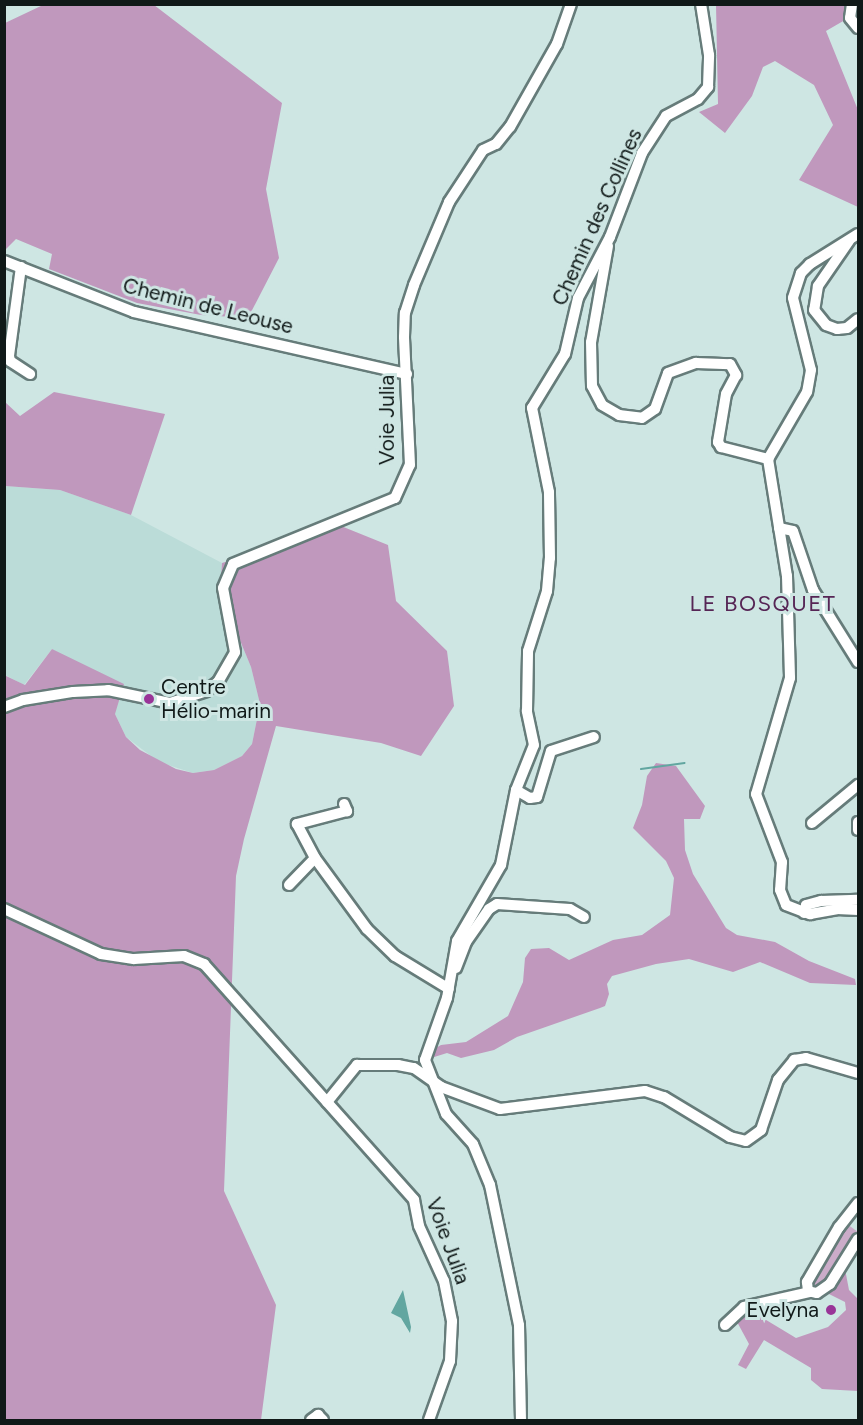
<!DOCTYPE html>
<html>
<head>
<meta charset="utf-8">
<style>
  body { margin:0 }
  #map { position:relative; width:863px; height:1425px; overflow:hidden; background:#cee6e3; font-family:Figtree,sans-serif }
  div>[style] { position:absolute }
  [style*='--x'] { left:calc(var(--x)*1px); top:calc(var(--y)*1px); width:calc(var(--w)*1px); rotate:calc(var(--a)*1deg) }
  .built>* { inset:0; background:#bbdcd8 }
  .green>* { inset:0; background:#cbacc9 }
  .forest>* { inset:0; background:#c098bd }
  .water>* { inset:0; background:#62a6a0 }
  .stream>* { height:2px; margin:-1px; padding:0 1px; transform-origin:1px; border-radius:1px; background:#62a6a0 }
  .roads { filter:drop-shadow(2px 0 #667c7a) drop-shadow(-2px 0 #667c7a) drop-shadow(0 2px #667c7a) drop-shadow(0 -2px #667c7a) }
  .minor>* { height:10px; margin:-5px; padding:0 5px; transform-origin:5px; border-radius:5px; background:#fff }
  .dots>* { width:16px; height:16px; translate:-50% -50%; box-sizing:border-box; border:3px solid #cee6e3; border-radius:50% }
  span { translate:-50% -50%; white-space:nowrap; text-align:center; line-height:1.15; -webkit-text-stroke:6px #cee6e3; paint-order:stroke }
  .street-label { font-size:21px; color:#101918 }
  .poi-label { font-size:21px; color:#101918 }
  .left { translate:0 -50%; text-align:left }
  .right { translate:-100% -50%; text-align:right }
  .neighbourhood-label { font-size:22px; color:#562555; letter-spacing:1.5px }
  .frame { position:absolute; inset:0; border:6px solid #101918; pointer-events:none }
</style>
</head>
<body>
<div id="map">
  <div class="built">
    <i style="clip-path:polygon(4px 486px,60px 490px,131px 515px,222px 563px,220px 592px,251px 667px,260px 704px,252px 744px,242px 756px,214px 770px,193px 773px,159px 762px,126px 737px,115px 714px,52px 649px,24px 685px,5px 675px)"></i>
  </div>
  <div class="green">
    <i style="clip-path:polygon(847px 1224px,858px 1232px,825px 1285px,815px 1288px,814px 1279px)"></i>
  </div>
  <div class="forest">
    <i style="clip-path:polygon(43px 5px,154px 5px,282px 103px,266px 189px,279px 258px,248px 318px,201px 315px,137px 303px,49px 269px,52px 254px,16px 239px,5px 250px,5px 23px)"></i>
    <i style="clip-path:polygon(716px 5px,858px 5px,857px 13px,826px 31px,858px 110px,858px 207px,799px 180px,833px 125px,814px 85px,775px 61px,763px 67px,752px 96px,725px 133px,699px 112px,718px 104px)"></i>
    <i style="clip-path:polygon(54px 392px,165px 414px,131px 515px,60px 490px,5px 486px,5px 402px,20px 416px)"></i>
    <i style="clip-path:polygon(341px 526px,388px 545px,396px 601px,447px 651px,454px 706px,421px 756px,381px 743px,276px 726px,244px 839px,236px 876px,224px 1191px,276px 1305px,261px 1420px,5px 1420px,4px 675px,25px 685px,52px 649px,124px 684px,115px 714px,126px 737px,140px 750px,176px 769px,193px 773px,214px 770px,242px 756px,252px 744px,260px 704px,251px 667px,220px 592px,222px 563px)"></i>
    <i style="clip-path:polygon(656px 763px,676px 766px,705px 806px,700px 819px,684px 819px,685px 850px,693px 874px,726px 928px,737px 935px,775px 942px,809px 961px,855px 979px,856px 985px,810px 983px,760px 962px,733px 972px,689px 959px,656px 964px,612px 976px,607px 984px,609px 994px,605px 1006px,600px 1008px,517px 1037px,494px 1050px,461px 1058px,447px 1053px,431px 1058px,434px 1049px,441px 1045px,466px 1042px,508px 1016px,523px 982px,525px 958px,531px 949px,549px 948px,569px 960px,613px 940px,642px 935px,670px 915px,674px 878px,666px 861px,633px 828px,642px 805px,647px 776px)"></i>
    <i style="clip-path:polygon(845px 1269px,849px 1290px,858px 1299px,858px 1391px,822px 1389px,811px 1380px,811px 1368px,764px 1340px,746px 1369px,738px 1365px,749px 1344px,736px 1320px,747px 1310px,753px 1312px,796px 1338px,828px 1327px,846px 1310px,845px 1302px,827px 1293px)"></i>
  </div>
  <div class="water">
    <i style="clip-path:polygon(403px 1290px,411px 1327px,410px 1333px,401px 1318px,391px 1313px)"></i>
  </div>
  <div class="stream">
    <i style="--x:641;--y:769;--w:44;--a:-7.8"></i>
  </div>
  <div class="roads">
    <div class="minor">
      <i style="--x:852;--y:4;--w:14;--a:98"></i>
      <i style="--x:850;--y:18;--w:13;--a:51"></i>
      <i style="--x:858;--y:234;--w:57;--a:148"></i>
      <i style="--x:810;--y:264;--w:13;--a:135"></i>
      <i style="--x:801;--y:273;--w:26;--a:108"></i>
      <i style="--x:793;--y:298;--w:74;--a:76"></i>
      <i style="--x:811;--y:370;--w:22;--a:100"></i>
      <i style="--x:807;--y:392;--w:78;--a:120.2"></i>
      <i style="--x:768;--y:459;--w:119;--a:80.8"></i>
      <i style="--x:787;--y:576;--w:102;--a:88.3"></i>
      <i style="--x:790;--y:678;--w:121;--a:106.3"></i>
      <i style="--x:756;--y:794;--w:73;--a:69.1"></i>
      <i style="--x:782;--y:862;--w:28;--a:94"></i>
      <i style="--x:780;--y:890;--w:16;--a:68"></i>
      <i style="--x:786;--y:905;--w:26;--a:21"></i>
      <i style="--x:810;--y:914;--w:27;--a:-10"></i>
      <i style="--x:837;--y:909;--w:21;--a:3"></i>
      <i style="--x:849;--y:241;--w:55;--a:124.6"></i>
      <i style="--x:818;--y:286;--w:24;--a:99"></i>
      <i style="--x:814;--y:310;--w:19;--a:51"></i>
      <i style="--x:826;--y:325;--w:12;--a:20"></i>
      <i style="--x:837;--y:329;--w:10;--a:-6"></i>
      <i style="--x:847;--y:328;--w:14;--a:-39"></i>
      <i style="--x:608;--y:246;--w:97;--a:100"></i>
      <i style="--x:591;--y:342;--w:44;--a:88.7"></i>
      <i style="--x:592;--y:386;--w:21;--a:62"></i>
      <i style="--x:602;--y:405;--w:20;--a:30"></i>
      <i style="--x:619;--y:415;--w:23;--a:7"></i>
      <i style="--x:642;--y:418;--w:16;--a:-35"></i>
      <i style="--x:655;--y:409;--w:38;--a:-70"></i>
      <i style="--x:668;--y:373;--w:30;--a:-20"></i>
      <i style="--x:696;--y:363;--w:34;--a:2"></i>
      <i style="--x:730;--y:364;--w:13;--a:61"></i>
      <i style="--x:736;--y:375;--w:21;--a:118"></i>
      <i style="--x:726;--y:394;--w:49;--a:99.5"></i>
      <i style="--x:718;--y:442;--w:6;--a:59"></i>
      <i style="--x:721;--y:447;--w:49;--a:14.3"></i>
      <i style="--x:4;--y:261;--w:140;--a:21.4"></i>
      <i style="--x:134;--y:312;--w:280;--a:12.8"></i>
      <i style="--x:21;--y:267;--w:90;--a:97.7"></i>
      <i style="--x:9;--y:356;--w:5;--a:79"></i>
      <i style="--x:10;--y:361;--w:24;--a:33"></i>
      <i style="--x:779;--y:528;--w:14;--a:12"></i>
      <i style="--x:793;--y:531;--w:62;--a:71.3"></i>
      <i style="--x:813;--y:590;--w:85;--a:58"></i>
      <i style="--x:4;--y:707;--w:20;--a:-20"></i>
      <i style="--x:23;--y:700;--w:51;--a:-9.1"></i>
      <i style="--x:73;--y:692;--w:35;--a:-3"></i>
      <i style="--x:108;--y:690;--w:63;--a:11.8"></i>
      <i style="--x:170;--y:703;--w:38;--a:-18"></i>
      <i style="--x:206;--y:691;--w:15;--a:-37"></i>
      <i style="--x:218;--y:682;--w:34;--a:-60"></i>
      <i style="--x:235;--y:652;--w:65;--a:-100.6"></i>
      <i style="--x:223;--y:588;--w:26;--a:-67"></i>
      <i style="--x:233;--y:564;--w:175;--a:-22.2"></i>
      <i style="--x:395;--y:498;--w:36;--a:-66"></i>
      <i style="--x:410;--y:465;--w:128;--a:-92.7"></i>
      <i style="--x:404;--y:337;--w:24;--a:-88"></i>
      <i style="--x:405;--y:313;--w:29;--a:-72"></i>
      <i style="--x:414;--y:285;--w:90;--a:-67.1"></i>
      <i style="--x:449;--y:202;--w:62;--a:-56.8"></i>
      <i style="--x:483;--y:150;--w:14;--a:-25"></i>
      <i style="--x:496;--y:144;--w:22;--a:-51"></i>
      <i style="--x:510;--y:127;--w:95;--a:-60.5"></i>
      <i style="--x:557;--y:44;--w:42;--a:-70.7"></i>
      <i style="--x:516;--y:790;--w:16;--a:30"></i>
      <i style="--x:530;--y:798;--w:7;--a:-8"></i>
      <i style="--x:537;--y:797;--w:48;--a:-73.1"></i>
      <i style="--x:551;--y:751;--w:45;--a:-18"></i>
      <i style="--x:344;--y:804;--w:8;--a:67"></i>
      <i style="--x:347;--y:811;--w:52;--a:165.4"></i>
      <i style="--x:297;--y:824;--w:38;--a:62"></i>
      <i style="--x:315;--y:858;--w:88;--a:53.8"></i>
      <i style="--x:367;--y:929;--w:39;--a:44"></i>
      <i style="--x:395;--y:956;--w:63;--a:31.4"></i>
      <i style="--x:858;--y:822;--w:8;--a:90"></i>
      <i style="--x:812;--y:823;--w:60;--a:-39.6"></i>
      <i style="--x:289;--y:885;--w:37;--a:-46"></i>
      <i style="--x:4;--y:909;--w:107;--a:24.9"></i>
      <i style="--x:101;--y:954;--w:33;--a:9"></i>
      <i style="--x:134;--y:959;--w:50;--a:-3.4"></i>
      <i style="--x:184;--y:956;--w:22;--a:22"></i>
      <i style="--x:204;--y:964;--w:316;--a:48.3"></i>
      <i style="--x:414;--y:1200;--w:26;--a:79"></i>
      <i style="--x:419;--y:1226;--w:60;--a:65.6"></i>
      <i style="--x:444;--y:1281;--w:41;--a:78.7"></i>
      <i style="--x:452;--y:1321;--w:40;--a:92.9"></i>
      <i style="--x:450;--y:1361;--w:63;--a:109.6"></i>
      <i style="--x:804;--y:913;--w:8;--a:-76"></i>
      <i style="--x:806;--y:905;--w:16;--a:-15"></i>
      <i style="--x:821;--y:901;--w:37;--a:-2"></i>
      <i style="--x:456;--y:968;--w:28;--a:-69"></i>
      <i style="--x:466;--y:942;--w:40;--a:-55.1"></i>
      <i style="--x:489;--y:909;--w:9;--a:-32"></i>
      <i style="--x:497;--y:904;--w:73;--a:3.9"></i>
      <i style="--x:570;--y:909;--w:16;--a:30"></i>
      <i style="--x:327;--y:1102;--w:48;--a:-51"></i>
      <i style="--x:357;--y:1065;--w:41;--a:0"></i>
      <i style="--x:398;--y:1065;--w:16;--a:11"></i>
      <i style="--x:414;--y:1068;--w:33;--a:35"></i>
      <i style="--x:441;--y:1087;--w:63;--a:20.4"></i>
      <i style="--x:500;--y:1109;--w:146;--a:-7.1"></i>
      <i style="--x:645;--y:1091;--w:20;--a:18"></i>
      <i style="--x:664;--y:1097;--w:77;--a:31.2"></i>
      <i style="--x:730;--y:1137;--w:16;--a:14"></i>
      <i style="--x:746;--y:1141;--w:19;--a:-36"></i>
      <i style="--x:761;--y:1130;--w:53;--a:-71.2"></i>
      <i style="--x:778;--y:1080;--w:26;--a:-51"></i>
      <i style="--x:794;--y:1060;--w:12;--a:-9"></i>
      <i style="--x:806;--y:1058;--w:54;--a:16.1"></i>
      <i style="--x:858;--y:1203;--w:31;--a:128"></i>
      <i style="--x:839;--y:1227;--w:64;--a:120.2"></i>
      <i style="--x:807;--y:1282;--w:9;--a:84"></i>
      <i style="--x:808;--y:1291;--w:9;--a:13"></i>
      <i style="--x:817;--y:1293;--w:16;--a:-35"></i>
      <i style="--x:830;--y:1284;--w:53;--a:-58.1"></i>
      <i style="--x:725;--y:1325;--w:26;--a:-43"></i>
      <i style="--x:744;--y:1307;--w:68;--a:-12.8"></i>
      <i style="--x:311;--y:1420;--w:9;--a:-36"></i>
      <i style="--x:318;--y:1415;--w:7;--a:45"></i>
      <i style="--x:521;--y:1420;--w:95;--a:-91.2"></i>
      <i style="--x:519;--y:1325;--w:143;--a:-101.7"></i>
      <i style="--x:490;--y:1185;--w:44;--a:-112.5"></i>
      <i style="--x:473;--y:1144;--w:40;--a:-132"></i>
      <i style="--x:446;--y:1114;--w:58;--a:-111.3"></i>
      <i style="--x:425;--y:1060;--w:66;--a:-70.5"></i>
      <i style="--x:447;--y:998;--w:58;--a:-80"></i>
      <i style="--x:457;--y:941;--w:88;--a:-59.9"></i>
      <i style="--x:501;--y:865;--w:76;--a:-78.7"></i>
      <i style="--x:516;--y:790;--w:48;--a:-68.2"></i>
      <i style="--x:534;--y:745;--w:35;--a:-102"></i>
      <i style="--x:527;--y:711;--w:60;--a:-89"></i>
      <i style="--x:528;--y:651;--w:63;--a:-72.4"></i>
      <i style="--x:547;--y:591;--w:33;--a:-85"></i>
      <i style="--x:550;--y:558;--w:66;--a:-90.9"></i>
      <i style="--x:549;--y:492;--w:86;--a:-101.4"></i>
      <i style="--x:532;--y:408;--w:63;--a:-58.6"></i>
      <i style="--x:565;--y:354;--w:57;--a:-76.9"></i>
      <i style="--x:578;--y:298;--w:69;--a:-62.3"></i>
      <i style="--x:610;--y:237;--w:90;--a:-69.1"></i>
      <i style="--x:642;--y:153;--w:44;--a:-57"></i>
      <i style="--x:666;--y:116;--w:36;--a:-28"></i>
      <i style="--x:698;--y:99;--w:16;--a:-50"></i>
      <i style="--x:708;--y:87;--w:32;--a:-88"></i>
      <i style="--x:709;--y:55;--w:52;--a:-98.9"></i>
    </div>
  </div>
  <div class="dots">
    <i style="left:149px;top:699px;background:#993498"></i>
    <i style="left:831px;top:1310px;background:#993498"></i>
  </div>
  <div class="street-label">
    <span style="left:597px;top:217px;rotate:-66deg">Chemin des Collines</span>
    <span style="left:208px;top:306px;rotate:14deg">Chemin de Leouse</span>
    <span style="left:387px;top:420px;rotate:-90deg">Voie Julia</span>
    <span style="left:448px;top:1241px;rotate:70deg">Voie Julia</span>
  </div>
  <div class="poi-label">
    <span class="left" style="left:161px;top:699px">Centre<br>Hélio-marin</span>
    <span class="right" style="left:819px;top:1310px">Evelyna</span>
  </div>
  <div class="neighbourhood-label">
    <span style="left:763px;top:604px">LE BOSQUET</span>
  </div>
  <div class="frame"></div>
</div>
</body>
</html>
